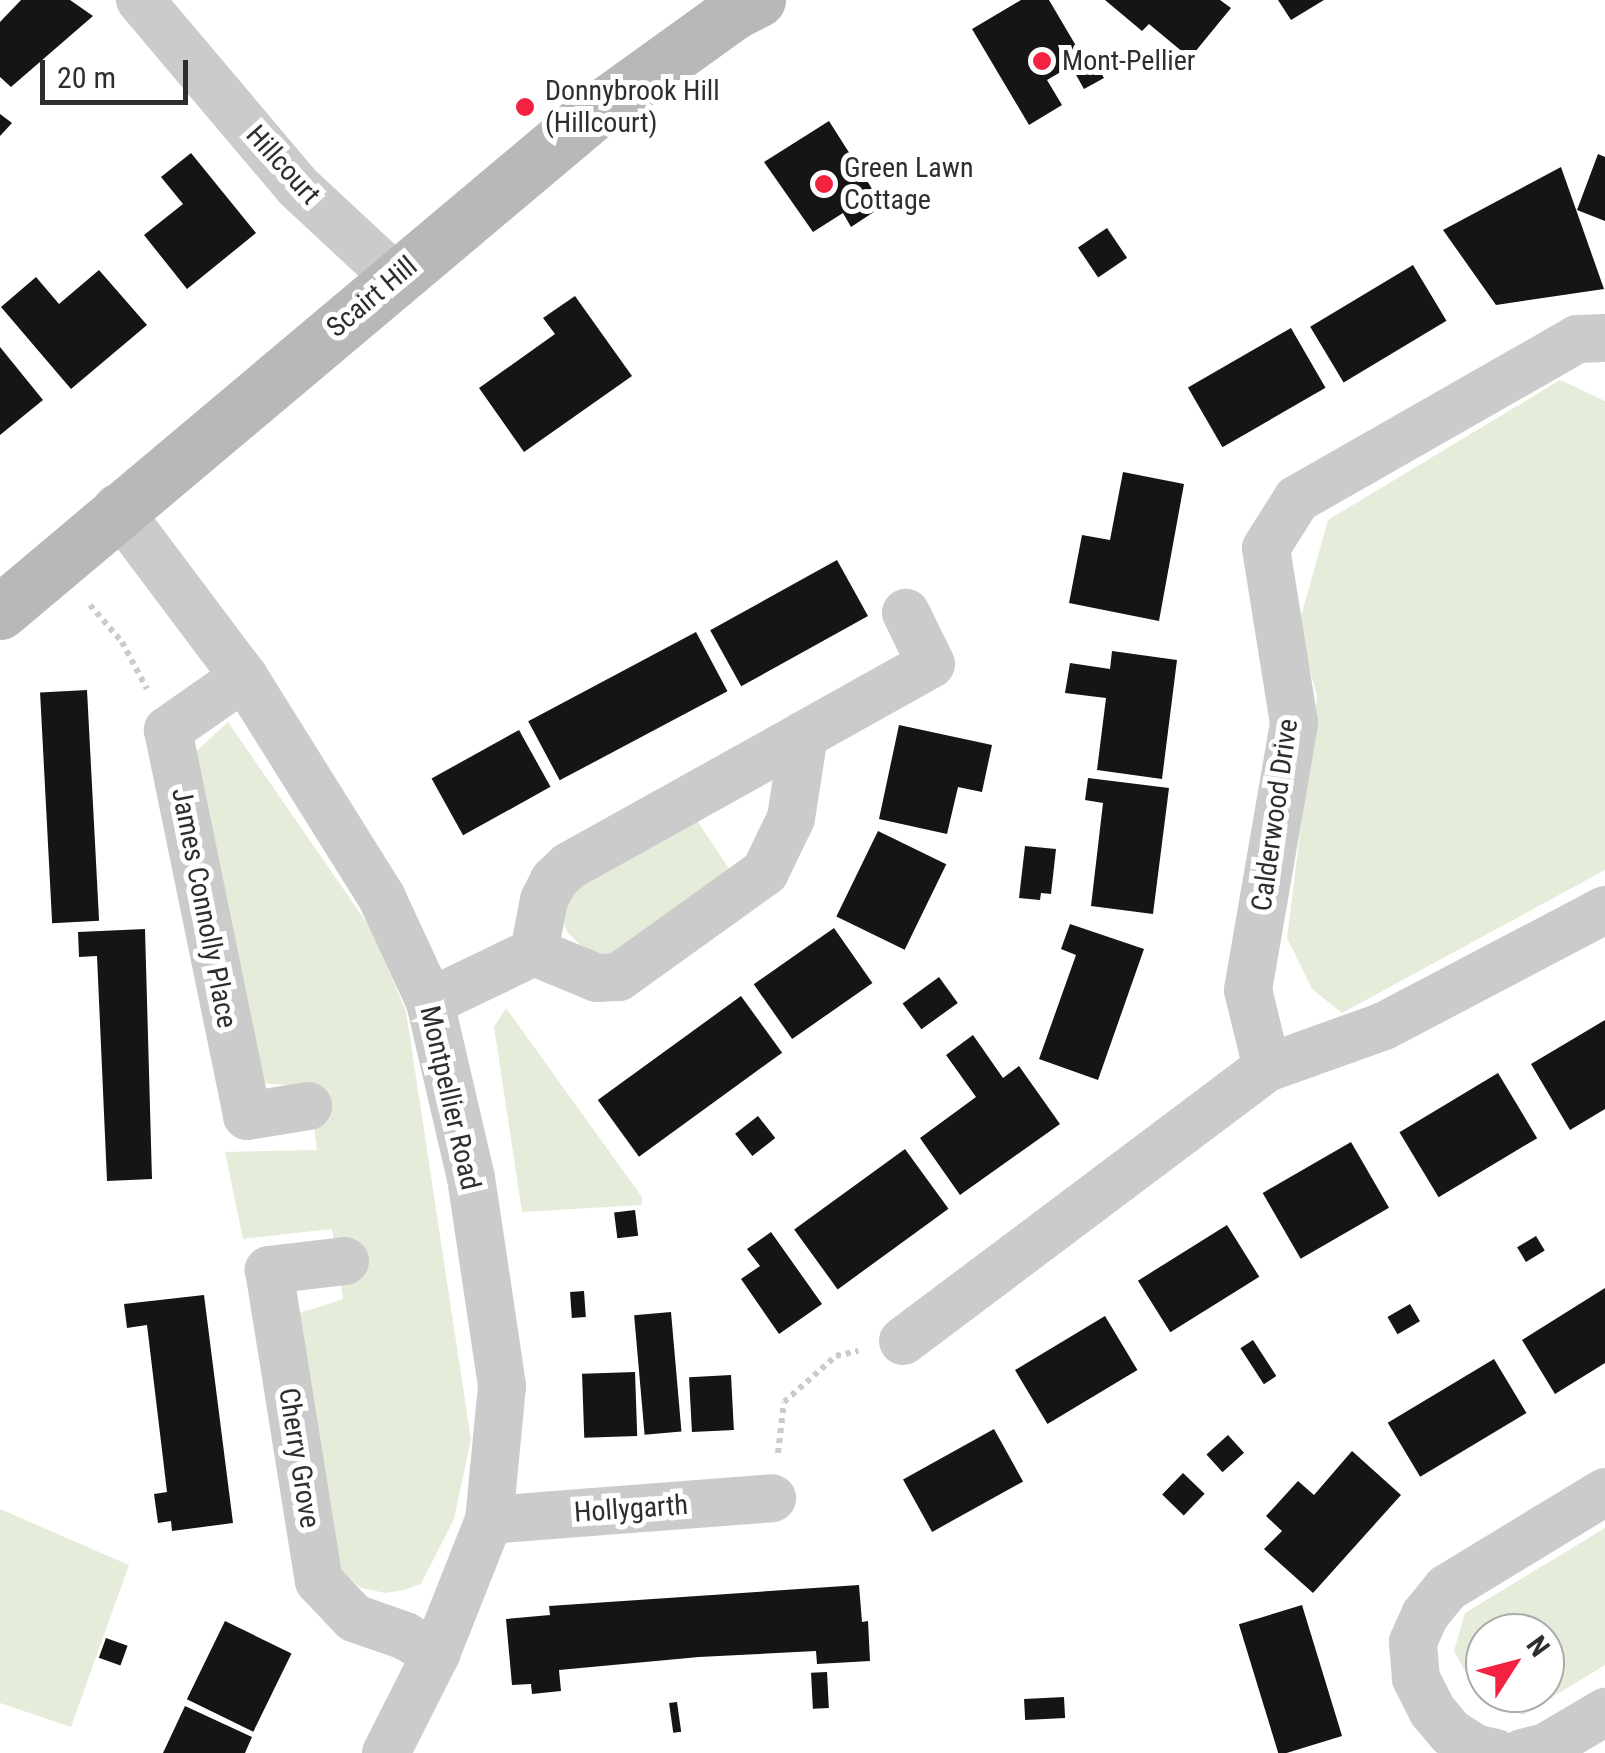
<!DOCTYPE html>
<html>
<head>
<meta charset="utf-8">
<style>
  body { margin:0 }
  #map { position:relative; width:1605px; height:1753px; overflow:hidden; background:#fff; font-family:"Roboto Condensed",sans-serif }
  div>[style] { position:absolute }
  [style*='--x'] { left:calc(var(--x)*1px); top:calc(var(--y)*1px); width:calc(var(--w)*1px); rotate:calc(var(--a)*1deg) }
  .green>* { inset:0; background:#e5edda }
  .building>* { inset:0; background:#151515; transform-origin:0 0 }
  .path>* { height:6px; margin-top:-3px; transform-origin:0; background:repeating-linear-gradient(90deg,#cbcbcb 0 5px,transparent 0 10px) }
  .street>* { height:48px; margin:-24px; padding:0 24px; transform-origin:24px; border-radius:24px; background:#cbcbcb }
  .secondary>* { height:55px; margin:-27.5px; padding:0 27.5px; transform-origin:27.5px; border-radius:27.5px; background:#b8b8b8 }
  .dots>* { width:28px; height:28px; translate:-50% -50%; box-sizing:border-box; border:5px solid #fff; border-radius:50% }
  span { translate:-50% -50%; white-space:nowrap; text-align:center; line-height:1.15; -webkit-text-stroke:10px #fff; paint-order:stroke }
  .poi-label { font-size:28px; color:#2e2e2e }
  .left { translate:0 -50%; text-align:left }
  .street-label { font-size:28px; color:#2e2e2e }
  .north { position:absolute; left:1465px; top:1613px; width:100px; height:100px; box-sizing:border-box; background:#fff; border:2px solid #ababab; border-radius:50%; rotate:54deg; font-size:28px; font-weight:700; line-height:40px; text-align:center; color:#2e2e2e }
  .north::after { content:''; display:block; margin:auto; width:35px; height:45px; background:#f32240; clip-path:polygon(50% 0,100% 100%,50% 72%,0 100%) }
  .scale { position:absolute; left:40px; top:60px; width:148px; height:45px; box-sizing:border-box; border:5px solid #2e2e2e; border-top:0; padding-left:12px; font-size:30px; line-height:35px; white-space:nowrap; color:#2e2e2e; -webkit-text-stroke:8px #fff; paint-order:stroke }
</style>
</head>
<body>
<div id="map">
  <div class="green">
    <i style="clip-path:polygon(1560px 380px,1605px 401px,1605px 870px,1342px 1013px,1312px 989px,1287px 938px,1317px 696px,1298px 627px,1328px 520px)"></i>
    <i style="clip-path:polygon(228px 722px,371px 929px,406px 1011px,471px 1440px,454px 1519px,421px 1584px,404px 1590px,385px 1593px,361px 1588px,340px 1572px,300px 1313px,343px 1299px,332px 1229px,243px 1239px,225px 1152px,317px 1150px,309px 1087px,260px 1083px,191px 756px)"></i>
    <i style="clip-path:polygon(694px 816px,730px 870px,616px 955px,589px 953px,567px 932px,560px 911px,572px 893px)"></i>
    <i style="clip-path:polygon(506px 1008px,642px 1197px,642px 1205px,522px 1212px,494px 1027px)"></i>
    <i style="clip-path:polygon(0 1509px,129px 1565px,71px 1727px,0 1703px)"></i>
    <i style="clip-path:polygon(evenodd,1605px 1528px,1605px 1665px,1523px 1715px,1481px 1700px,1454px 1651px,1465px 1613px,1605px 1528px,1485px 1633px,1545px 1633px,1545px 1693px,1485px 1693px,1485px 1633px)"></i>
  </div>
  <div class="building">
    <i style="clip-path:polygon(21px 0,70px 0,93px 16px,11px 87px,0 77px,0 22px)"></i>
    <i style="clip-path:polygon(1021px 0,1049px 0,1082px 56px,1089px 52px,1104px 78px,1084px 89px,1071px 66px,1047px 80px,1062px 105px,1029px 125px,972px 29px)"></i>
    <i style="clip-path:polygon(1105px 0,1220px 0,1231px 8px,1190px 58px,1149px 24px,1142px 31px)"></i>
    <i style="clip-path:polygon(1278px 0,1324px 0,1291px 20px)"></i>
    <i style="clip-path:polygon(0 114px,12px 123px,0 136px)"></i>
    <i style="clip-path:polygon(829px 121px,883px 206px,851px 227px,843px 213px,813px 232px,764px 162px)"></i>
    <i style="clip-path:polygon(191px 153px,256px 233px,187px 289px,144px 235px,183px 204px,161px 177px)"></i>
    <i style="clip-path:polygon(1598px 154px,1605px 157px,1605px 221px,1577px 210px)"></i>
    <i style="clip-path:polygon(1561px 167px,1604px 289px,1496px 305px,1443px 230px)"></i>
    <i style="left:1107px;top:228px;width:36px;height:35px;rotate:56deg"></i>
    <i style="left:1413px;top:265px;width:65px;height:120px;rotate:59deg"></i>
    <i style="clip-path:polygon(99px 270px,147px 325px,71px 389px,1px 307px,36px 277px,59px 304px)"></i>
    <i style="clip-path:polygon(575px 296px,632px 376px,524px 452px,479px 388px,555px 334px,543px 318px)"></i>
    <i style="left:1291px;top:328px;width:69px;height:119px;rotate:60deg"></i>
    <i style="clip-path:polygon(0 347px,43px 400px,0 435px)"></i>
    <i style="clip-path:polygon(1123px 472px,1184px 484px,1159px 621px,1069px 603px,1082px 535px,1110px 540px)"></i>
    <i style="left:837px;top:560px;width:64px;height:145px;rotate:61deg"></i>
    <i style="left:696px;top:632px;width:67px;height:190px;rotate:62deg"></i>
    <i style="clip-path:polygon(1112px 651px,1177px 660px,1162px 779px,1097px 770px,1106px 698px,1065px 693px,1070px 663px,1110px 669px)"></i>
    <i style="left:87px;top:690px;width:231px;height:47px;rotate:87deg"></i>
    <i style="clip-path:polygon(899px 725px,992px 745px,982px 792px,958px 787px,947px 834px,879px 819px)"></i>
    <i style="left:519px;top:730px;width:65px;height:100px;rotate:61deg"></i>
    <i style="clip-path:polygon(1088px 778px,1169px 788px,1153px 914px,1091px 906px,1103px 803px,1085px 800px)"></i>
    <i style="left:878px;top:831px;width:76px;height:95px;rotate:26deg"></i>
    <i style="clip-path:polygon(1025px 846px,1056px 849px,1051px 894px,1041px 893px,1040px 900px,1019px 898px)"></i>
    <i style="clip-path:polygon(1070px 924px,1144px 949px,1098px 1080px,1039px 1059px,1076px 955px,1061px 949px)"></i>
    <i style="left:834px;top:928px;width:67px;height:98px;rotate:55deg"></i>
    <i style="clip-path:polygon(145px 929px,152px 1179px,107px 1181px,97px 956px,79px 957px,78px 932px)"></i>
    <i style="left:939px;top:977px;width:32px;height:45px;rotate:54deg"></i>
    <i style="left:741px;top:996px;width:70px;height:177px;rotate:54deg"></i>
    <i style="clip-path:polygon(1605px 1020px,1605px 1109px,1570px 1130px,1531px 1064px)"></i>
    <i style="clip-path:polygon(973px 1035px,1003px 1078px,1019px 1066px,1060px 1124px,960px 1195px,920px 1138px,976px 1097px,946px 1055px)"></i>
    <i style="left:1498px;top:1073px;width:76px;height:115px;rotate:59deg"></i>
    <i style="left:758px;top:1116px;width:28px;height:29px;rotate:52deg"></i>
    <i style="left:1351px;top:1142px;width:76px;height:102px;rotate:60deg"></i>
    <i style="left:905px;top:1149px;width:74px;height:137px;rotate:54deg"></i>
    <i style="left:635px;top:1210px;width:26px;height:21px;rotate:83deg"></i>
    <i style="left:1227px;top:1225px;width:61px;height:105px;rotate:58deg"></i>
    <i style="clip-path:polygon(771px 1232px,822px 1304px,779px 1334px,741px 1279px,760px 1266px,747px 1249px)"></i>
    <i style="left:1536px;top:1236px;width:17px;height:22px;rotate:59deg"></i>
    <i style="clip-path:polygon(1605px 1288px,1605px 1363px,1555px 1394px,1522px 1340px)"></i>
    <i style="left:584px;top:1291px;width:26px;height:14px;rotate:86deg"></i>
    <i style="clip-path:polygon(204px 1295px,233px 1523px,172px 1531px,171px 1521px,158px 1523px,154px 1494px,167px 1492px,147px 1325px,127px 1328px,124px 1304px)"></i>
    <i style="left:1410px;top:1304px;width:20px;height:26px;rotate:60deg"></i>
    <i style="left:671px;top:1312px;width:120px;height:37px;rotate:85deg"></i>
    <i style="left:1105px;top:1316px;width:63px;height:105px;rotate:59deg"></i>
    <i style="left:1253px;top:1340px;width:43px;height:15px;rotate:57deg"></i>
    <i style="left:1494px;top:1359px;width:63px;height:124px;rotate:59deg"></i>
    <i style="left:635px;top:1372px;width:64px;height:53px;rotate:88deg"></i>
    <i style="left:731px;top:1375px;width:55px;height:42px;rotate:87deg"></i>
    <i style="left:994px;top:1429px;width:60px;height:104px;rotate:61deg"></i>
    <i style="left:1228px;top:1435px;width:24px;height:29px;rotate:48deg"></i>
    <i style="clip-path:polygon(1352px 1451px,1401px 1495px,1313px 1593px,1264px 1549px,1282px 1531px,1266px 1516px,1298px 1481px,1314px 1495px)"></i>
    <i style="left:1183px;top:1473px;width:30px;height:30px;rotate:44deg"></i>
    <i style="clip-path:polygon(859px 1585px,862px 1622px,868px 1621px,870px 1661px,817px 1664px,816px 1651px,699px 1657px,559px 1670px,561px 1691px,532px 1694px,531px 1684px,512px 1685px,506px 1619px,550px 1615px,549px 1606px)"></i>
    <i style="left:1302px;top:1605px;width:137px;height:66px;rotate:73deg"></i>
    <i style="left:225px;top:1621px;width:74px;height:87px;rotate:26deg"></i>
    <i style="left:106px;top:1638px;width:23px;height:21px;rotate:20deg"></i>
    <i style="left:827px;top:1672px;width:36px;height:16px;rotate:87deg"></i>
    <i style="left:1064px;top:1697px;width:21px;height:40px;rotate:87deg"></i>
    <i style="left:677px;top:1702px;width:30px;height:8px;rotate:82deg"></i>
    <i style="clip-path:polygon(185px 1706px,252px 1737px,245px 1753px,163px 1753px)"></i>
  </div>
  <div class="path">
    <i style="--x:90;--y:605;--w:49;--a:49.1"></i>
    <i style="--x:122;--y:642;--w:53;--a:62"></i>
    <i style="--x:778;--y:1453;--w:51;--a:-83.3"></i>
    <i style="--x:784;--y:1402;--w:69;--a:-41.5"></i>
    <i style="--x:836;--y:1356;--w:23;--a:-13"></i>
  </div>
  <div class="street">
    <i style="--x:140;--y:0;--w:245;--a:49.8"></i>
    <i style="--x:298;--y:187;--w:132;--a:42.9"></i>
    <i style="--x:117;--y:508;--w:211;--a:53.1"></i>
    <i style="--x:244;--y:677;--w:261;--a:58"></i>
    <i style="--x:382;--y:898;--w:115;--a:65.2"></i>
    <i style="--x:430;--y:1002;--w:181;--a:76.9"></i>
    <i style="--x:471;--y:1178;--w:210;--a:81.5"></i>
    <i style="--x:502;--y:1386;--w:135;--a:95.5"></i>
    <i style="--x:489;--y:1520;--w:144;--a:111.6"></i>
    <i style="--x:436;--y:1654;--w:111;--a:116.8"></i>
    <i style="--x:244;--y:677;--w:93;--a:145.1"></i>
    <i style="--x:168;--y:730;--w:394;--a:78.4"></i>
    <i style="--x:247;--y:1116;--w:62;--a:-9.3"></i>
    <i style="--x:804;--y:735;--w:84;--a:98.9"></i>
    <i style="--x:791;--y:818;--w:60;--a:115.7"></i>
    <i style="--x:765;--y:872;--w:180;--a:144.3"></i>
    <i style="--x:619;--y:977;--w:22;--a:177"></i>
    <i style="--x:597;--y:978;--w:68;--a:-157.6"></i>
    <i style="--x:534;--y:952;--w:53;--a:-79.1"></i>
    <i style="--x:544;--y:900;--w:22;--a:-63"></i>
    <i style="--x:554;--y:880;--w:21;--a:-43"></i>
    <i style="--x:569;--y:866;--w:269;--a:-29.1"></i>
    <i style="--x:804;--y:735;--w:145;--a:-29.2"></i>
    <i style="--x:931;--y:664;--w:57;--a:-116.1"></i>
    <i style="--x:430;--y:1002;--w:115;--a:-25.7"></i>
    <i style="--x:1267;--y:1068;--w:80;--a:-103.7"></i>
    <i style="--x:1248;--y:990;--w:271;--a:-80.2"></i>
    <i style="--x:1294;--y:723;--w:177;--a:-99.1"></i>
    <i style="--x:1266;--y:548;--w:58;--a:-57.7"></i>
    <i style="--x:1297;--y:499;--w:322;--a:-29.7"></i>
    <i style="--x:1577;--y:339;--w:28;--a:-2"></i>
    <i style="--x:345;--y:1261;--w:77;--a:173.2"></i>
    <i style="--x:269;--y:1270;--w:315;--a:80.9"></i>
    <i style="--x:319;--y:1581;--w:51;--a:46.6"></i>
    <i style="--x:354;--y:1618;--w:54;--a:19.4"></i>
    <i style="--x:405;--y:1636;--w:36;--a:30"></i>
    <i style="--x:903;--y:1341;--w:455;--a:-36.9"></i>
    <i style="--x:1267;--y:1068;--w:124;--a:-19.7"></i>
    <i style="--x:1384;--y:1026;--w:250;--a:-27.7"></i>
    <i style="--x:489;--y:1520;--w:284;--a:-4.4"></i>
    <i style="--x:1496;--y:1753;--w:19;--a:-168"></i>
    <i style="--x:1477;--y:1749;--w:31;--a:-148"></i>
    <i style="--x:1451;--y:1733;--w:30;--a:-130"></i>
    <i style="--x:1432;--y:1710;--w:36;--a:-117"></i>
    <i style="--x:1416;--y:1678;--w:36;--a:-95"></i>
    <i style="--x:1413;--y:1642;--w:30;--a:-66"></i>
    <i style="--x:1425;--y:1615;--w:35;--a:-51"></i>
    <i style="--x:1447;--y:1588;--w:185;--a:-31.3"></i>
    <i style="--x:1522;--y:1753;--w:25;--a:-14"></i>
    <i style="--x:1546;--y:1747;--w:69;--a:-30.7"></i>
  </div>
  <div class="secondary">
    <i style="--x:0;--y:612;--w:774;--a:-40.07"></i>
    <i style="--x:592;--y:114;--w:175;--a:-35.7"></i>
    <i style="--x:734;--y:12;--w:27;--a:-27"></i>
  </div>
  <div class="dots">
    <i style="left:1042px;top:61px;background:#f32240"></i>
    <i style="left:525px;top:107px;background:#f32240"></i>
    <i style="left:824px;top:184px;background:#f32240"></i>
  </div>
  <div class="poi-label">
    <span class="left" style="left:1062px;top:61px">Mont-Pellier</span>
    <span class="left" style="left:545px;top:107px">Donnybrook Hill<br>(Hillcourt)</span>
    <span class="left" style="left:844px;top:184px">Green Lawn<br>Cottage</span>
  </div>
  <div class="street-label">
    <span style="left:283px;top:165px;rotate:48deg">Hillcourt</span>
    <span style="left:372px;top:297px;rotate:-40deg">Scairt Hill</span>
    <span style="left:1275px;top:815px;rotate:-82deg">Calderwood Drive</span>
    <span style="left:204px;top:908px;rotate:79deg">James Connolly Place</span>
    <span style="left:450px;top:1098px;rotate:77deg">Montpellier Road</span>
    <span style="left:299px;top:1458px;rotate:81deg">Cherry Grove</span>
    <span style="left:631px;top:1509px;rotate:-4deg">Hollygarth</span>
  </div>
  <div class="north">N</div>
  <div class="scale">20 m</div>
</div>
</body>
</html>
